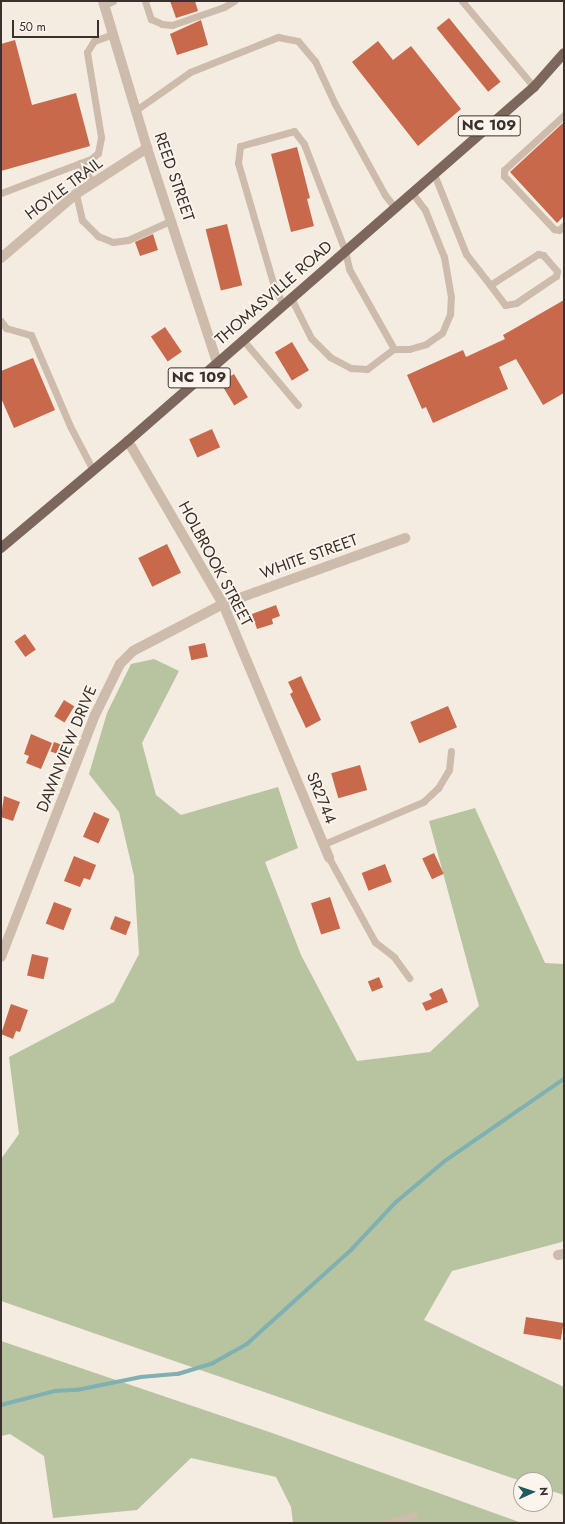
<!DOCTYPE html>
<html>
<head>
<meta charset="utf-8">
<style>
  body { margin:0 }
  #map { position:relative; width:565px; height:1524px; overflow:hidden; background:#f4ebe1; font-family:Jost,sans-serif }
  div>[style] { position:absolute }
  [style*='--x'] { left:calc(var(--x)*1px); top:calc(var(--y)*1px); width:calc(var(--w)*1px); rotate:calc(var(--a)*1deg) }
  .green>* { inset:0; background:#b8c4a0 }
  .stream>* { height:3.5px; margin:-1.75px; padding:0 1.75px; transform-origin:1.75px; border-radius:1.75px; background:#7fb0b2 }
  .building>* { inset:0; background:#c8694b; transform-origin:0 0 }
  .service>* { height:7px; margin:-3.5px; padding:0 3.5px; transform-origin:3.5px; border-radius:3.5px; background:#cdbbac }
  .minor>* { height:10px; margin:-5px; padding:0 5px; transform-origin:5px; border-radius:5px; background:#cdbbac }
  .primary>* { height:10px; margin:-5px; padding:0 5px; transform-origin:5px; border-radius:5px; background:#7d675c }
  span { translate:-50% -50%; white-space:nowrap; text-align:center; line-height:1.15; -webkit-text-stroke:3.5px #fbf5ee; paint-order:stroke }
  .shield-label span { padding:1px 3px; background:#fbf5ee; border:1px solid; border-radius:3px; -webkit-text-stroke-width:0 }
  .shield-label { font-size:15px; color:#3b302b; font-weight:700 }
  .street-label { font-size:16px; color:#3b302b }
  .frame { position:absolute; inset:0; border:2px solid #3b302b; pointer-events:none }
  .north { position:absolute; left:513px; top:1472px; width:40px; height:40px; box-sizing:border-box; background:#fbf5ee; border:1px solid #aea6a0; border-radius:50%; rotate:87deg; font-size:11px; font-weight:700; line-height:16px; text-align:center; color:#3b302b }
  .north::after { content:''; display:block; margin:auto; width:14px; height:18px; background:#1f5a5e; clip-path:polygon(50% 0,100% 100%,50% 72%,0 100%) }
  .scale { position:absolute; left:12px; top:20px; width:87px; height:18px; box-sizing:border-box; border:2px solid #3b302b; border-top:0; padding-left:5px; font-size:12px; line-height:14px; white-space:nowrap; color:#3b302b; -webkit-text-stroke:3px #fbf5ee; paint-order:stroke }
</style>
</head>
<body>
<div id="map">
  <div class="green">
    <i style="clip-path:polygon(154px 659px,179px 671px,142px 743px,156px 795px,181px 815px,278px 787px,298px 848px,265px 862px,301px 955px,357px 1061px,430px 1052px,479px 1006px,429px 821px,475px 808px,545px 963px,564px 964px,564px 1239px,562px 1242px,452px 1271px,424px 1320px,564px 1387px,564px 1495px,545px 1489px,545px 1480px,521px 1481px,1px 1301px,1px 1159px,19px 1134px,9px 1057px,114px 1002px,139px 954px,134px 876px,119px 812px,89px 774px,107px 713px,131px 664px)"></i>
    <i style="clip-path:polygon(1px 1341px,275px 1434px,522px 1523px,293px 1523px,291px 1507px,276px 1477px,191px 1458px,137px 1510px,53px 1518px,44px 1456px,10px 1434px,1px 1436px)"></i>
  </div>
  <div class="stream">
    <i style="--x:1;--y:1405;--w:56;--a:-14.5"></i>
    <i style="--x:55;--y:1391;--w:22;--a:-3"></i>
    <i style="--x:77;--y:1390;--w:65;--a:-11.5"></i>
    <i style="--x:141;--y:1377;--w:37;--a:-5"></i>
    <i style="--x:178;--y:1374;--w:37;--a:-17"></i>
    <i style="--x:213;--y:1363;--w:39;--a:-29"></i>
    <i style="--x:247;--y:1344;--w:142;--a:-42.1"></i>
    <i style="--x:352;--y:1249;--w:63;--a:-46.9"></i>
    <i style="--x:395;--y:1203;--w:65;--a:-40"></i>
    <i style="--x:445;--y:1161;--w:145;--a:-34.6"></i>
  </div>
  <div class="building">
    <i style="clip-path:polygon(170px 1px,195px 1px,198px 11px,176px 18px)"></i>
    <i style="left:449px;top:18px;width:82px;height:16px;rotate:51deg"></i>
    <i style="clip-path:polygon(201px 20px,208px 45px,177px 55px,170px 34px)"></i>
    <i style="clip-path:polygon(15px 40px,32px 105px,76px 93px,90px 146px,1px 171px,1px 44px)"></i>
    <i style="clip-path:polygon(378px 41px,393px 60px,411px 46px,461px 109px,418px 146px,352px 62px)"></i>
    <i style="clip-path:polygon(564px 122px,564px 216px,557px 223px,510px 172px)"></i>
    <i style="clip-path:polygon(297px 147px,310px 198px,307px 199px,314px 226px,291px 232px,271px 154px)"></i>
    <i style="left:227px;top:224px;width:63px;height:22px;rotate:76deg"></i>
    <i style="clip-path:polygon(153px 234px,158px 250px,140px 256px,135px 242px)"></i>
    <i style="clip-path:polygon(564px 300px,564px 393px,543px 405px,516px 359px,499px 367px,508px 389px,433px 423px,426px 407px,422px 409px,407px 375px,463px 350px,466px 357px,505px 339px,503px 335px)"></i>
    <i style="left:165px;top:327px;width:30px;height:17px;rotate:56deg"></i>
    <i style="left:292px;top:342px;width:33px;height:20px;rotate:59deg"></i>
    <i style="clip-path:polygon(33px 358px,55px 410px,14px 428px,1px 398px,1px 371px)"></i>
    <i style="left:234px;top:374px;width:27px;height:16px;rotate:59deg"></i>
    <i style="left:212px;top:429px;width:20px;height:25px;rotate:66deg"></i>
    <i style="left:167px;top:544px;width:32px;height:32px;rotate:64deg"></i>
    <i style="clip-path:polygon(276px 605px,280px 616px,272px 619px,273px 624px,257px 629px,252px 614px)"></i>
    <i style="left:25px;top:634px;width:19px;height:13px;rotate:55deg"></i>
    <i style="left:205px;top:643px;width:14px;height:17px;rotate:78deg"></i>
    <i style="clip-path:polygon(301px 676px,321px 720px,306px 728px,290px 694px,293px 692px,288px 682px)"></i>
    <i style="left:64px;top:700px;width:12px;height:19px;rotate:31deg"></i>
    <i style="left:448px;top:706px;width:23px;height:41px;rotate:67deg"></i>
    <i style="clip-path:polygon(31px 734px,52px 743px,41px 769px,26px 763px,29px 756px,24px 754px)"></i>
    <i style="left:54px;top:742px;width:12px;height:10px;rotate:20deg"></i>
    <i style="left:360px;top:765px;width:26px;height:30px;rotate:74deg"></i>
    <i style="clip-path:polygon(4px 796px,20px 802px,13px 821px,1px 817px)"></i>
    <i style="left:94px;top:812px;width:17px;height:27px;rotate:24deg"></i>
    <i style="left:434px;top:853px;width:23px;height:13px;rotate:65deg"></i>
    <i style="clip-path:polygon(74px 856px,96px 865px,90px 880px,84px 878px,80px 887px,64px 881px)"></i>
    <i style="left:385px;top:864px;width:19px;height:25px;rotate:69deg"></i>
    <i style="left:330px;top:897px;width:33px;height:20px;rotate:72deg"></i>
    <i style="left:54px;top:902px;width:19px;height:23px;rotate:21deg"></i>
    <i style="left:115px;top:916px;width:17px;height:14px;rotate:21deg"></i>
    <i style="left:32px;top:954px;width:17px;height:22px;rotate:13deg"></i>
    <i style="left:379px;top:977px;width:11px;height:12px;rotate:68deg"></i>
    <i style="clip-path:polygon(442px 988px,448px 1002px,426px 1011px,422px 1003px,432px 999px,429px 994px)"></i>
    <i style="clip-path:polygon(11px 1004px,28px 1010px,20px 1032px,16px 1031px,13px 1039px,1px 1034px)"></i>
    <i style="left:526px;top:1317px;width:38px;height:17px;rotate:9deg"></i>
  </div>
  <div class="service">
    <i style="--x:145;--y:1;--w:19;--a:72"></i>
    <i style="--x:151;--y:19;--w:12;--a:24"></i>
    <i style="--x:162;--y:24;--w:10;--a:6"></i>
    <i style="--x:172;--y:25;--w:55;--a:-19.1"></i>
    <i style="--x:224;--y:7;--w:12;--a:-31"></i>
    <i style="--x:462;--y:1;--w:112;--a:50.1"></i>
    <i style="--x:104;--y:5;--w:10;--a:-24"></i>
    <i style="--x:136;--y:110;--w:66;--a:-35.1"></i>
    <i style="--x:190;--y:72;--w:95;--a:-21.7"></i>
    <i style="--x:278;--y:37;--w:20;--a:11"></i>
    <i style="--x:298;--y:41;--w:26;--a:50"></i>
    <i style="--x:315;--y:61;--w:47;--a:65.1"></i>
    <i style="--x:335;--y:104;--w:104;--a:61.2"></i>
    <i style="--x:385;--y:195;--w:16;--a:52"></i>
    <i style="--x:564;--y:115;--w:81;--a:137.5"></i>
    <i style="--x:504;--y:170;--w:6;--a:90"></i>
    <i style="--x:504;--y:176;--w:73;--a:46.7"></i>
    <i style="--x:554;--y:229;--w:5;--a:11"></i>
    <i style="--x:559;--y:230;--w:7;--a:-45"></i>
    <i style="--x:80;--y:163;--w:24;--a:57"></i>
    <i style="--x:434;--y:174;--w:86;--a:68.2"></i>
    <i style="--x:466;--y:254;--w:39;--a:52"></i>
    <i style="--x:490;--y:285;--w:25;--a:53"></i>
    <i style="--x:505;--y:305;--w:11;--a:-10"></i>
    <i style="--x:516;--y:303;--w:48;--a:-34"></i>
    <i style="--x:556;--y:276;--w:5;--a:-79"></i>
    <i style="--x:557;--y:271;--w:21;--a:-131"></i>
    <i style="--x:543;--y:255;--w:5;--a:-169"></i>
    <i style="--x:538;--y:254;--w:57;--a:147.1"></i>
    <i style="--x:1;--y:193;--w:96;--a:-20.7"></i>
    <i style="--x:91;--y:159;--w:9;--a:-41"></i>
    <i style="--x:98;--y:153;--w:16;--a:-79"></i>
    <i style="--x:101;--y:137;--w:86;--a:-99.4"></i>
    <i style="--x:87;--y:52;--w:13;--a:-58"></i>
    <i style="--x:94;--y:41;--w:20;--a:-20"></i>
    <i style="--x:76;--y:194;--w:27;--a:77"></i>
    <i style="--x:82;--y:220;--w:23;--a:45"></i>
    <i style="--x:98;--y:236;--w:16;--a:22"></i>
    <i style="--x:113;--y:242;--w:15;--a:-8"></i>
    <i style="--x:128;--y:240;--w:48;--a:-24.4"></i>
    <i style="--x:291;--y:298;--w:45;--a:63.4"></i>
    <i style="--x:311;--y:338;--w:27;--a:45"></i>
    <i style="--x:330;--y:357;--w:24;--a:28"></i>
    <i style="--x:351;--y:368;--w:16;--a:4"></i>
    <i style="--x:367;--y:369;--w:34;--a:-37"></i>
    <i style="--x:283;--y:305;--w:21;--a:-115"></i>
    <i style="--x:274;--y:286;--w:128;--a:-106.3"></i>
    <i style="--x:238;--y:163;--w:17;--a:-83"></i>
    <i style="--x:240;--y:146;--w:56;--a:-15.5"></i>
    <i style="--x:294;--y:131;--w:16;--a:52"></i>
    <i style="--x:304;--y:144;--w:115;--a:69"></i>
    <i style="--x:345;--y:251;--w:18;--a:77"></i>
    <i style="--x:349;--y:269;--w:92;--a:60.6"></i>
    <i style="--x:394;--y:349;--w:15;--a:0"></i>
    <i style="--x:409;--y:349;--w:18;--a:-16"></i>
    <i style="--x:426;--y:344;--w:19;--a:-35"></i>
    <i style="--x:442;--y:333;--w:21;--a:-67"></i>
    <i style="--x:450;--y:314;--w:17;--a:-87"></i>
    <i style="--x:451;--y:297;--w:41;--a:-99.9"></i>
    <i style="--x:444;--y:257;--w:51;--a:-112"></i>
    <i style="--x:425;--y:210;--w:21;--a:-127"></i>
    <i style="--x:1;--y:321;--w:9;--a:54"></i>
    <i style="--x:6;--y:328;--w:26;--a:16"></i>
    <i style="--x:31;--y:335;--w:99;--a:66.8"></i>
    <i style="--x:70;--y:426;--w:50;--a:62.4"></i>
    <i style="--x:243;--y:340;--w:85;--a:49.8"></i>
    <i style="--x:324;--y:844;--w:108;--a:-23"></i>
    <i style="--x:423;--y:802;--w:21;--a:-43"></i>
    <i style="--x:438;--y:788;--w:21;--a:-59"></i>
    <i style="--x:449;--y:770;--w:19;--a:-84"></i>
    <i style="--x:329;--y:858;--w:96;--a:61.3"></i>
    <i style="--x:375;--y:942;--w:24;--a:38"></i>
    <i style="--x:394;--y:957;--w:26;--a:54"></i>
    <i style="--x:386;--y:1523;--w:29;--a:-16"></i>
  </div>
  <div class="minor">
    <i style="--x:103;--y:1;--w:153;--a:73.3"></i>
    <i style="--x:147;--y:148;--w:225;--a:71.9"></i>
    <i style="--x:1;--y:258;--w:99;--a:-40.5"></i>
    <i style="--x:76;--y:194;--w:85;--a:-32.9"></i>
    <i style="--x:128;--y:441;--w:189;--a:59.8"></i>
    <i style="--x:223;--y:604;--w:275;--a:67.3"></i>
    <i style="--x:1;--y:957;--w:260;--a:-68.8"></i>
    <i style="--x:95;--y:715;--w:57;--a:-63.9"></i>
    <i style="--x:120;--y:664;--w:18;--a:-45"></i>
    <i style="--x:133;--y:651;--w:102;--a:-27.6"></i>
    <i style="--x:223;--y:604;--w:194;--a:-19.9"></i>
    <i style="--x:558;--y:1255;--w:6;--a:-9"></i>
  </div>
  <div class="primary">
    <i style="--x:1;--y:548;--w:166;--a:-40.1"></i>
    <i style="--x:128;--y:441;--w:539;--a:-41.09"></i>
    <i style="--x:534;--y:87;--w:45;--a:-48.6"></i>
  </div>
  <div class="shield-label">
    <span style="left:489px;top:126px">NC 109</span>
    <span style="left:199px;top:378px">NC 109</span>
  </div>
  <div class="street-label">
    <span style="left:174px;top:177px;rotate:71deg">REED STREET</span>
    <span style="left:64px;top:189px;rotate:-37deg">HOYLE TRAIL</span>
    <span style="left:274px;top:293px;rotate:-41deg">THOMASVILLE ROAD</span>
    <span style="left:309px;top:557px;rotate:-20deg">WHITE STREET</span>
    <span style="left:215px;top:564px;rotate:62deg">HOLBROOK STREET</span>
    <span style="left:67px;top:749px;rotate:-68deg">DAWNVIEW DRIVE</span>
    <span style="left:321px;top:798px;rotate:68deg">SR2744</span>
  </div>
  <div class="frame"></div>
  <div class="north">N</div>
  <div class="scale">50 m</div>
</div>
</body>
</html>
